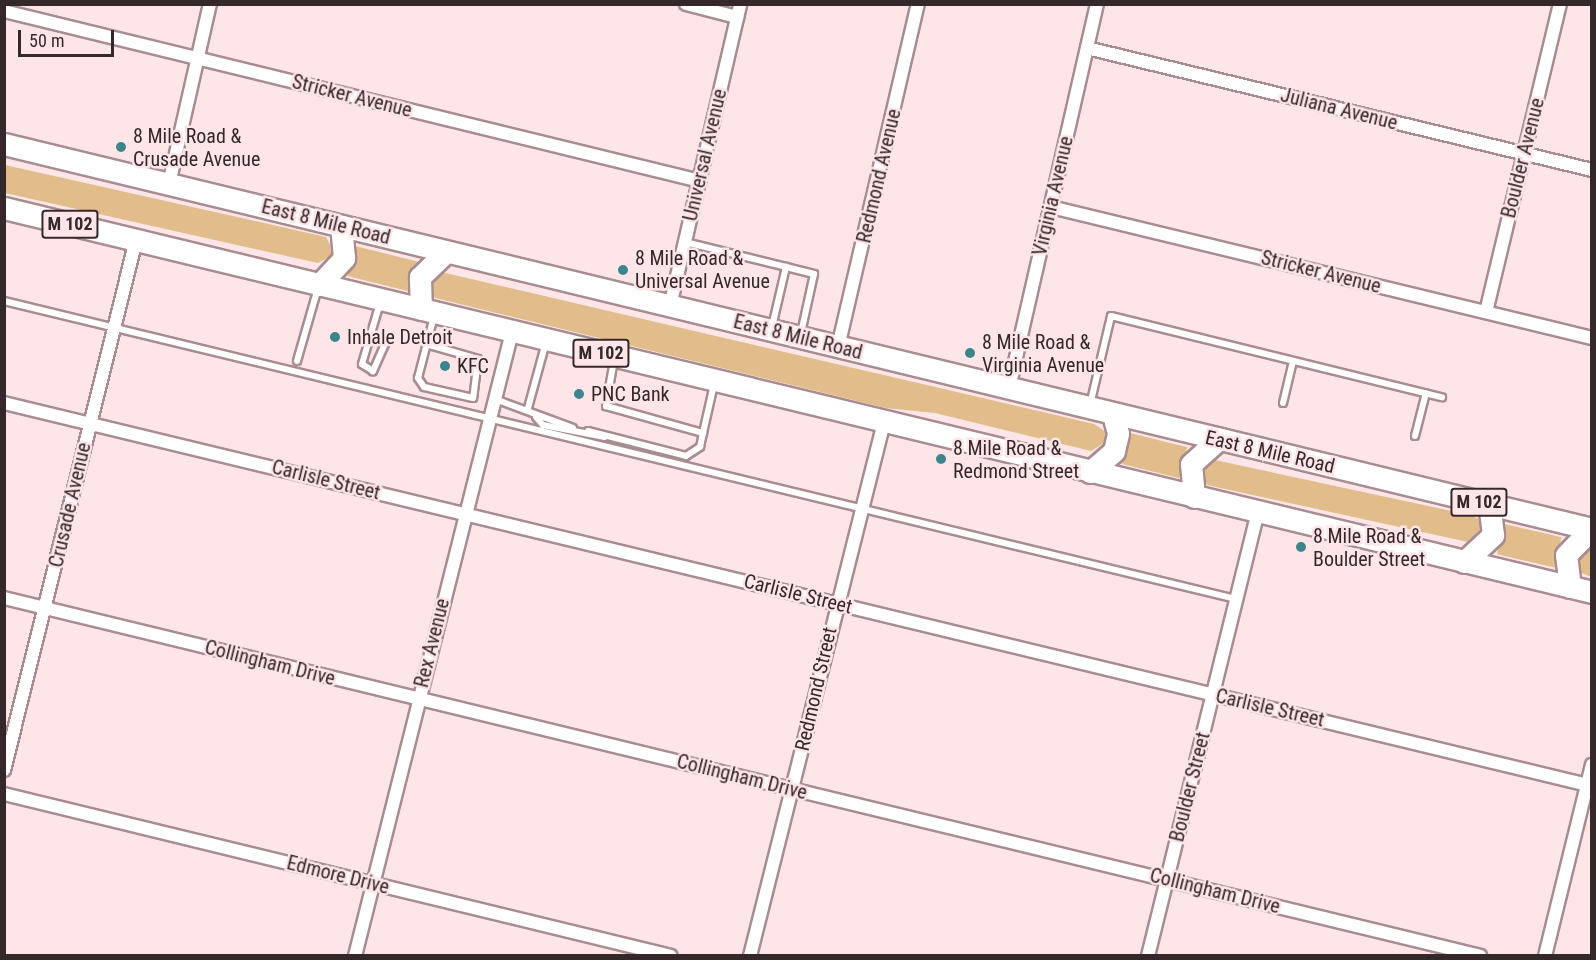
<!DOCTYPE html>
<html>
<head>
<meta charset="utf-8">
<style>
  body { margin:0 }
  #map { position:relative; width:1596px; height:960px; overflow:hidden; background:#fee5e8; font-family:"Roboto Condensed",sans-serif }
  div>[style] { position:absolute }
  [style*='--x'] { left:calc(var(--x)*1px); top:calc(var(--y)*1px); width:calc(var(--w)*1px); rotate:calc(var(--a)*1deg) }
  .green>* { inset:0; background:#e0bd8b; transform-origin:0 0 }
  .roads { filter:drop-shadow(2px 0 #a88c8f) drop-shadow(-2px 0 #a88c8f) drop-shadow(0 2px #a88c8f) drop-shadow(0 -2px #a88c8f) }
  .service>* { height:6px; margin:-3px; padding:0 3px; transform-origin:3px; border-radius:3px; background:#fff }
  .minor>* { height:12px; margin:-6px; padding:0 6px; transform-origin:6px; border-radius:6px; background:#fff }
  .trunk>* { height:21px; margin:-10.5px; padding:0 10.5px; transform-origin:10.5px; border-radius:10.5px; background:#fff }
  .dots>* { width:16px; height:16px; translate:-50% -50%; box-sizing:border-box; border:3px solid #fee5e8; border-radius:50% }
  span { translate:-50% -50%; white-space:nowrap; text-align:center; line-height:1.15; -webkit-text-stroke:5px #fee5e8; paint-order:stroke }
  .shield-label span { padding:2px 4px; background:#fee5e8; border:2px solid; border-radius:4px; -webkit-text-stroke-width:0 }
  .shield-label { font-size:18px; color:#34282a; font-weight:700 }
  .street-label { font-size:20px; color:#34282a }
  .poi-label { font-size:20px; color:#34282a }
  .left { translate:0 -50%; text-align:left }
  .frame { position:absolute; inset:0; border:6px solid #34282a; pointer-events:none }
  .scale { position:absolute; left:18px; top:30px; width:96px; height:27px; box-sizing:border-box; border:3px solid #34282a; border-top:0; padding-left:8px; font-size:18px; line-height:21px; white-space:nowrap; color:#34282a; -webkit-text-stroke:4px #fee5e8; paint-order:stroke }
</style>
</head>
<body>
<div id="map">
  <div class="green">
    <i style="clip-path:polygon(5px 165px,326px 237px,335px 254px,318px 263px,5px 193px)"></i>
    <i style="left:355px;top:246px;width:64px;height:31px;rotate:14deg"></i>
    <i style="clip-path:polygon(441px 272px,1094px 424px,1106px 432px,1107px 441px,1091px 451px,935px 413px,886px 408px,435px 298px,427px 282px)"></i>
    <i style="left:1130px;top:433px;width:59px;height:32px;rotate:14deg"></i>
    <i style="clip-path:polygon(1210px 459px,1470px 515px,1479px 519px,1483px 532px,1468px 542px,1207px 485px,1199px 468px)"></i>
    <i style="left:1504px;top:524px;width:59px;height:31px;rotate:13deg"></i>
    <i style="clip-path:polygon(1584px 550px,1591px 550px,1591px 577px,1577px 571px,1576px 556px)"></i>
  </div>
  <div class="roads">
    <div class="service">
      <i style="--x:685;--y:242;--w:104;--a:13.9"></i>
      <i style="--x:4;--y:301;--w:1268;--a:13.6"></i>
      <i style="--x:772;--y:327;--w:62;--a:-76.9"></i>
      <i style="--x:786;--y:267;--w:29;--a:14"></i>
      <i style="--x:814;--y:274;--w:60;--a:102.4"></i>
      <i style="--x:372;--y:337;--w:15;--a:28"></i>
      <i style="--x:385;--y:344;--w:30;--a:114"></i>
      <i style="--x:373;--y:371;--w:13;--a:-148"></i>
      <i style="--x:362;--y:364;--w:64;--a:-73.6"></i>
      <i style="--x:426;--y:344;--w:54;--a:16.1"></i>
      <i style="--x:478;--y:359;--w:39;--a:97"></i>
      <i style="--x:473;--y:398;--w:50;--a:-167.3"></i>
      <i style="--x:424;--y:387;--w:11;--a:-124"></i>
      <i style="--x:418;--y:378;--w:64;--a:-75.5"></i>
      <i style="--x:614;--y:360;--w:47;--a:99.9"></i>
      <i style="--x:606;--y:406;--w:101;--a:15.6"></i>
      <i style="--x:703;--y:433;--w:50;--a:-77.3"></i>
      <i style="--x:297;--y:361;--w:76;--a:-74"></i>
      <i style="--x:495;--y:399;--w:83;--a:20.4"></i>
      <i style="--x:1283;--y:403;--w:43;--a:-76.6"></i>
      <i style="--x:1090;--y:405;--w:91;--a:-76.7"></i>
      <i style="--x:1111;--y:316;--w:341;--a:13.8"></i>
      <i style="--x:528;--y:408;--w:68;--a:-74.7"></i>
      <i style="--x:536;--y:417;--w:11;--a:49"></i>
      <i style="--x:543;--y:425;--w:63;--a:11"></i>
      <i style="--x:588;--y:431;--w:101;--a:14.3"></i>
      <i style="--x:686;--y:456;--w:17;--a:-33"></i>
      <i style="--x:700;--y:447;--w:14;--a:-78"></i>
      <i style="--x:1415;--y:436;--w:44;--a:-75.7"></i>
    </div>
    <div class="minor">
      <i style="--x:686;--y:4;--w:53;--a:14.3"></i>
      <i style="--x:4;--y:11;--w:716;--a:13.73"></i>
      <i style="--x:1087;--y:48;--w:520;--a:13.58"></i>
      <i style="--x:169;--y:184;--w:185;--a:-77.2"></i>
      <i style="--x:1051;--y:207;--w:557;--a:13.61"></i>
      <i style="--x:670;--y:306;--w:310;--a:-76.9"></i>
      <i style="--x:1486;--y:312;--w:317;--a:-76.5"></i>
      <i style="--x:838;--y:347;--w:352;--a:-76.9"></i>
      <i style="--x:1009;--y:388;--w:394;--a:-77.1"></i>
      <i style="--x:4;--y:403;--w:1634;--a:13.56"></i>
      <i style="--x:4;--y:598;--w:1519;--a:13.63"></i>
      <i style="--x:4;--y:770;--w:546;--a:-76.01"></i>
      <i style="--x:4;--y:794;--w:686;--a:13.65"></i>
      <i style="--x:355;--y:956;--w:643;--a:-75.88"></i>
      <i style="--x:750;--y:956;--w:551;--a:-75.91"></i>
      <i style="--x:1148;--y:956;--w:456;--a:-76.1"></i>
      <i style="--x:1545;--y:956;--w:197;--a:-76.2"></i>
    </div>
    <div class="trunk">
      <i style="--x:4;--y:144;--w:1634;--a:13.63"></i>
      <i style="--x:4;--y:208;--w:1634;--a:13.59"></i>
      <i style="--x:319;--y:285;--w:37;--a:-47"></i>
      <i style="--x:344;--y:258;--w:32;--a:-95"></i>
      <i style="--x:421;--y:309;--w:32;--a:-92"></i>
      <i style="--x:420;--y:277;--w:36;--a:-44"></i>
      <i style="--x:1090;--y:472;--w:32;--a:-41"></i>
      <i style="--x:1114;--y:451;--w:18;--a:-77"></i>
      <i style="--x:1118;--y:433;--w:20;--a:-105"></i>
      <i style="--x:1194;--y:497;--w:33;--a:-95"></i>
      <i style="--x:1191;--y:464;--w:38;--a:-42"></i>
      <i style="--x:1464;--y:562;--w:40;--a:-43"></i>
      <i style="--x:1493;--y:535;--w:31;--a:-97"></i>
      <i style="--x:1570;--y:587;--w:32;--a:-97"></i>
      <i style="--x:1566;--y:555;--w:36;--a:-46"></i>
    </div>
  </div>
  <div class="dots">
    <i style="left:121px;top:147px;background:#3d858c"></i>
    <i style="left:623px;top:270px;background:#3d858c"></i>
    <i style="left:335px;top:337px;background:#3d858c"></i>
    <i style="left:970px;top:353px;background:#3d858c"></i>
    <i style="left:445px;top:366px;background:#3d858c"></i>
    <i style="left:579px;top:394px;background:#3d858c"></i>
    <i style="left:941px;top:459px;background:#3d858c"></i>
    <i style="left:1301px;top:547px;background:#3d858c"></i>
  </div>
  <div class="shield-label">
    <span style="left:70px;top:224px">M 102</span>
    <span style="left:601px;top:353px">M 102</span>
    <span style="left:1479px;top:502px">M 102</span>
  </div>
  <div class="street-label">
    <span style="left:352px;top:96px;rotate:14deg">Stricker Avenue</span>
    <span style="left:1339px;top:109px;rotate:14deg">Juliana Avenue</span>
    <span style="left:705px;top:155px;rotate:-77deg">Universal Avenue</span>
    <span style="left:1523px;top:158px;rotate:-76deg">Boulder Avenue</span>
    <span style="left:879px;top:176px;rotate:-77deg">Redmond Avenue</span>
    <span style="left:1053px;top:196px;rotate:-77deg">Virginia Avenue</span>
    <span style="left:326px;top:222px;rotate:14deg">East 8 Mile Road</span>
    <span style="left:1321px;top:272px;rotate:14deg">Stricker Avenue</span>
    <span style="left:798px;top:337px;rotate:14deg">East 8 Mile Road</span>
    <span style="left:1270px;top:452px;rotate:13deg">East 8 Mile Road</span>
    <span style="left:326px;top:480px;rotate:14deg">Carlisle Street</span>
    <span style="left:70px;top:505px;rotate:-77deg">Crusade Avenue</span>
    <span style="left:798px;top:594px;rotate:14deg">Carlisle Street</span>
    <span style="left:432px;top:643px;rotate:-76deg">Rex Avenue</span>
    <span style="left:270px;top:663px;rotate:14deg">Collingham Drive</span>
    <span style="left:816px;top:689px;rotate:-77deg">Redmond Street</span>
    <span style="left:1270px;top:708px;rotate:13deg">Carlisle Street</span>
    <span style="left:742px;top:777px;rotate:14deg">Collingham Drive</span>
    <span style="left:1190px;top:787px;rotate:-76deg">Boulder Street</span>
    <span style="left:338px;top:875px;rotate:14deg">Edmore Drive</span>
    <span style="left:1215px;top:891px;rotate:14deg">Collingham Drive</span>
  </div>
  <div class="poi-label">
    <span class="left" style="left:133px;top:148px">8 Mile Road &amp;<br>Crusade Avenue</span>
    <span class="left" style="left:635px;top:270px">8 Mile Road &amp;<br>Universal Avenue</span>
    <span class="left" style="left:347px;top:337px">Inhale Detroit</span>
    <span class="left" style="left:982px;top:354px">8 Mile Road &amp;<br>Virginia Avenue</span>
    <span class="left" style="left:457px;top:366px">KFC</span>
    <span class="left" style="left:591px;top:394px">PNC Bank</span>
    <span class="left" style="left:953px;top:460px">8 Mile Road &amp;<br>Redmond Street</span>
    <span class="left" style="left:1313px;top:548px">8 Mile Road &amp;<br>Boulder Street</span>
  </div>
  <div class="frame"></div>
  <div class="scale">50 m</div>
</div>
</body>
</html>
